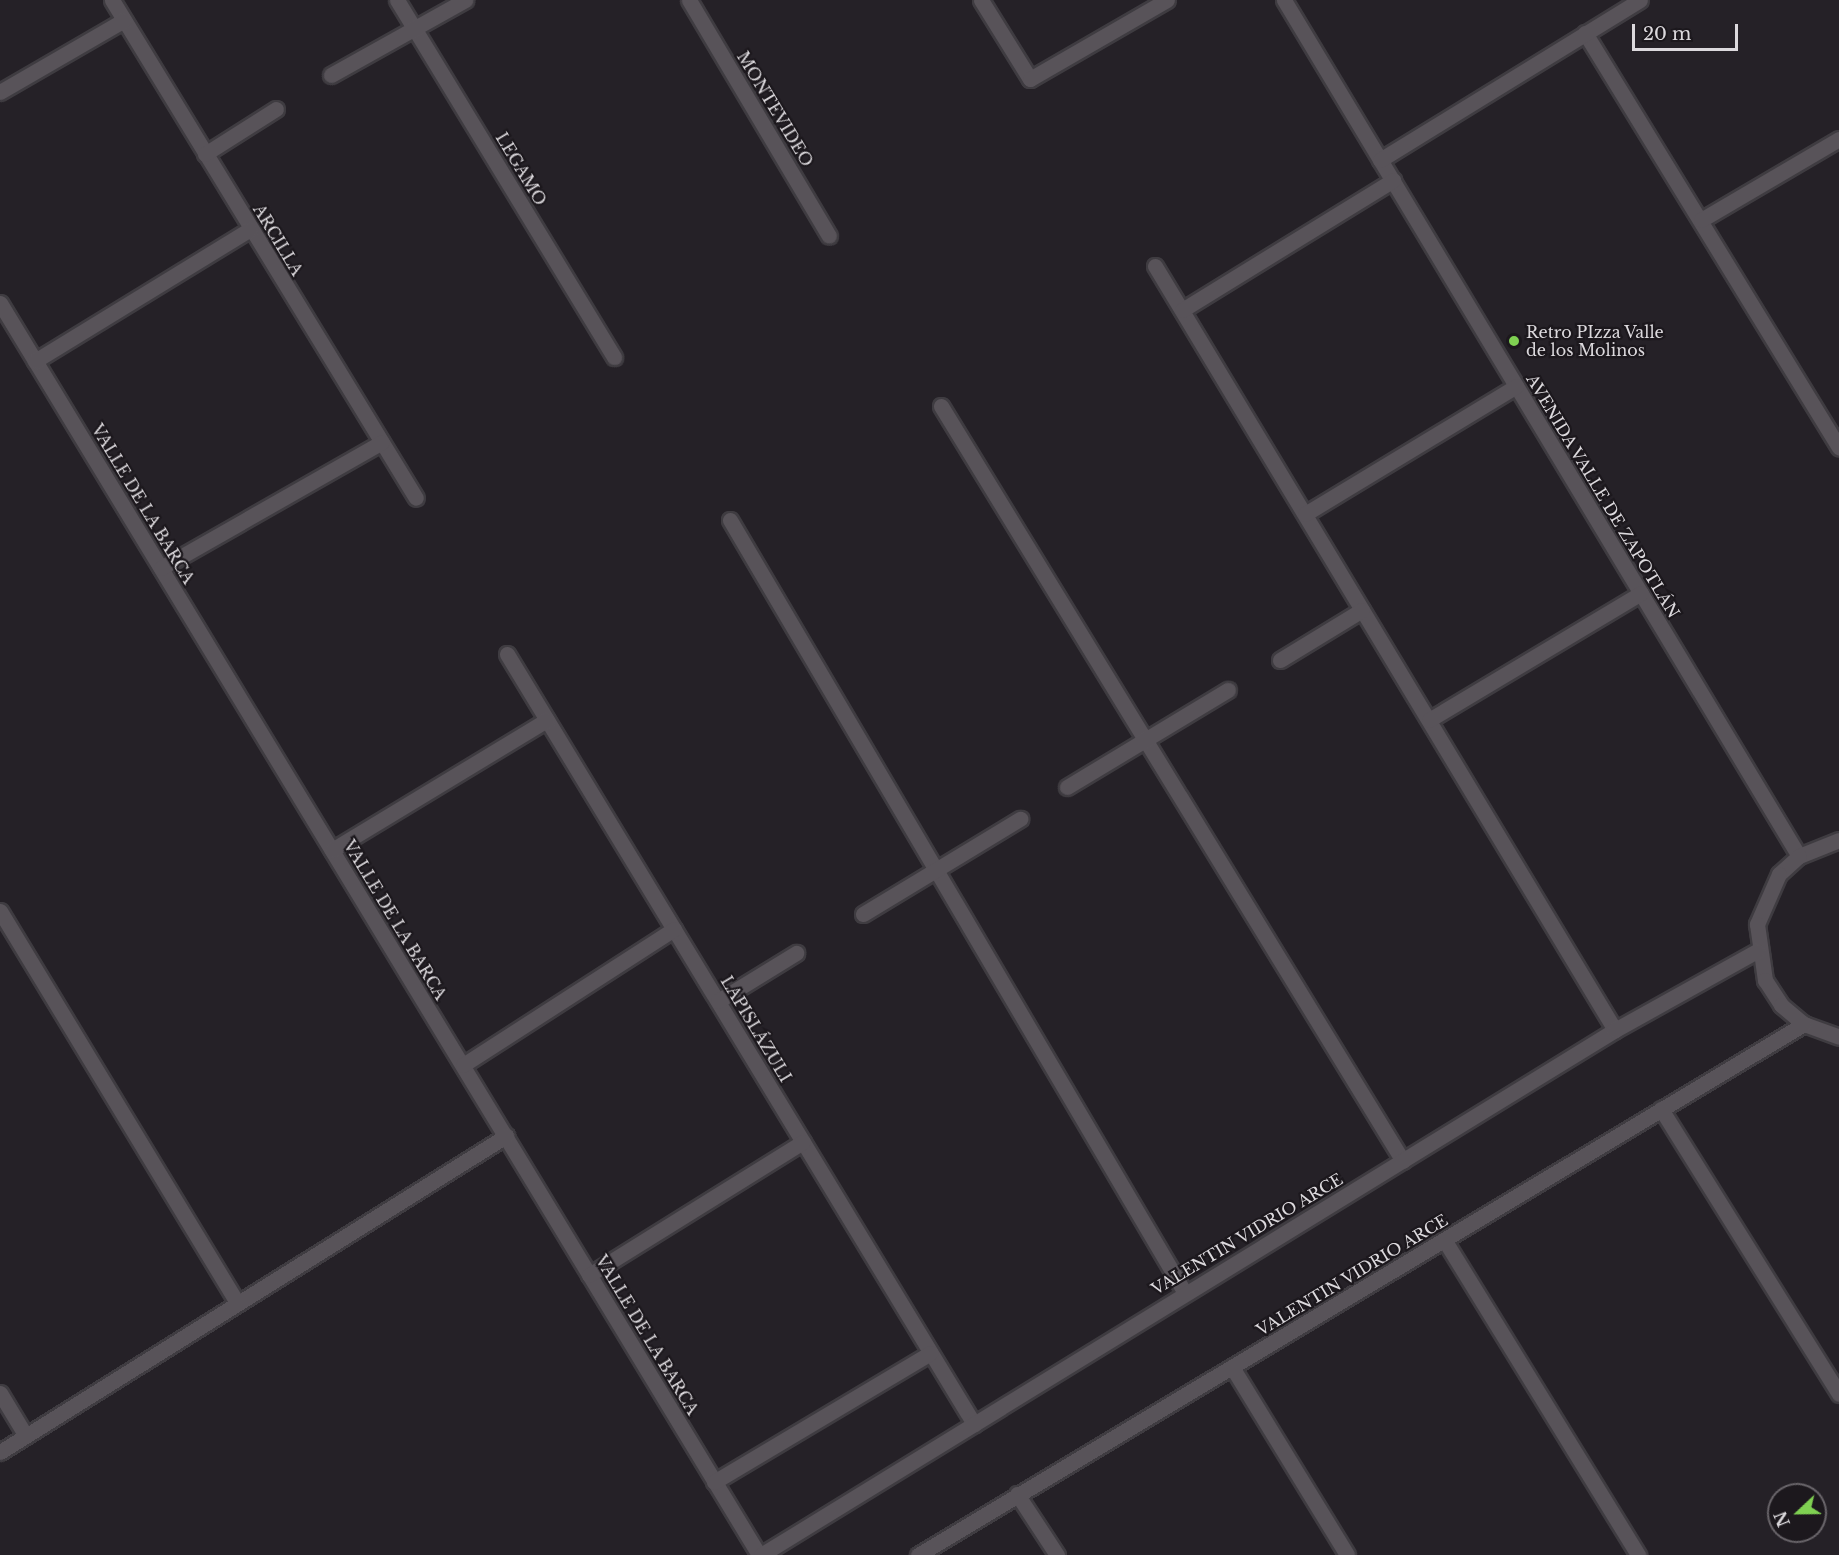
<!DOCTYPE html>
<html>
<head>
<meta charset="utf-8">
<style>
  body { margin:0 }
  #map { position:relative; width:1839px; height:1555px; overflow:hidden; background:#252127; font-family:"Libre Baskerville",serif }
  div>[style] { position:absolute }
  [style*='--x'] { left:calc(var(--x)*1px); top:calc(var(--y)*1px); width:calc(var(--w)*1px); rotate:calc(var(--a)*1deg) }
  .roads { filter:drop-shadow(2px 0 #3f3c41) drop-shadow(-2px 0 #3f3c41) drop-shadow(0 2px #3f3c41) drop-shadow(0 -2px #3f3c41) }
  .minor>* { height:15px; margin:-7.5px; padding:0 7.5px; transform-origin:7.5px; border-radius:7.5px; background:#585359 }
  .dots>* { width:16px; height:16px; translate:-50% -50%; box-sizing:border-box; border:3px solid #1c181d; border-radius:50% }
  span { translate:-50% -50%; white-space:nowrap; text-align:center; line-height:1.15; -webkit-text-stroke:4.5px #1c181d; paint-order:stroke }
  .street-label { font-size:16px; color:#dcd9dd }
  .poi-label { font-size:16px; color:#dcd9dd }
  .left { translate:0 -50%; text-align:left }
  .north { position:absolute; left:1767px; top:1483px; width:60px; height:60px; box-sizing:border-box; background:#1c181d; border:2px solid #69656a; border-radius:50%; rotate:248deg; font-size:16px; font-weight:700; line-height:24px; text-align:center; color:#dcd9dd }
  .north::after { content:''; display:block; margin:auto; width:21px; height:27px; background:#7fd052; clip-path:polygon(50% 0,100% 100%,50% 72%,0 100%) }
  .scale { position:absolute; left:1632px; top:24px; width:106px; height:27px; box-sizing:border-box; border:3px solid #dcd9dd; border-top:0; padding-left:8px; font-size:18px; line-height:21px; white-space:nowrap; color:#dcd9dd; -webkit-text-stroke:4px #1c181d; paint-order:stroke }
</style>
</head>
<body>
<div id="map">
  <div class="roads">
    <div class="minor">
      <i style="--x:112;--y:0;--w:583;--a:58.6"></i>
      <i style="--x:397;--y:0;--w:418;--a:58.7"></i>
      <i style="--x:689;--y:0;--w:274;--a:59.3"></i>
      <i style="--x:981;--y:0;--w:93;--a:58.2"></i>
      <i style="--x:1030;--y:79;--w:158;--a:-30"></i>
      <i style="--x:1284;--y:0;--w:999;--a:58.97"></i>
      <i style="--x:1585;--y:33;--w:486;--a:58.5"></i>
      <i style="--x:331;--y:75;--w:154;--a:-29.2"></i>
      <i style="--x:0;--y:92;--w:143;--a:-30.1"></i>
      <i style="--x:205;--y:154;--w:84;--a:-32.4"></i>
      <i style="--x:1380;--y:160;--w:305;--a:-31.6"></i>
      <i style="--x:1701;--y:220;--w:160;--a:-30.4"></i>
      <i style="--x:1155;--y:266;--w:892;--a:58.95"></i>
      <i style="--x:0;--y:303;--w:1464;--a:58.77"></i>
      <i style="--x:1182;--y:310;--w:248;--a:-31.6"></i>
      <i style="--x:35;--y:361;--w:252;--a:-31.5"></i>
      <i style="--x:941;--y:406;--w:885;--a:58.54"></i>
      <i style="--x:1305;--y:514;--w:247;--a:-31.2"></i>
      <i style="--x:730;--y:520;--w:897;--a:59.52"></i>
      <i style="--x:161;--y:568;--w:254;--a:-29.7"></i>
      <i style="--x:507;--y:654;--w:901;--a:58.76"></i>
      <i style="--x:1280;--y:660;--w:96;--a:-31.4"></i>
      <i style="--x:1429;--y:720;--w:247;--a:-30.9"></i>
      <i style="--x:1067;--y:787;--w:188;--a:-31.1"></i>
      <i style="--x:1839;--y:840;--w:43;--a:158.2"></i>
      <i style="--x:1799;--y:856;--w:27;--a:138"></i>
      <i style="--x:1779;--y:874;--w:55;--a:113.7"></i>
      <i style="--x:1757;--y:924;--w:57;--a:81.9"></i>
      <i style="--x:1765;--y:980;--w:30;--a:57"></i>
      <i style="--x:1781;--y:1005;--w:30;--a:40"></i>
      <i style="--x:1804;--y:1024;--w:37;--a:20"></i>
      <i style="--x:332;--y:850;--w:251;--a:-31.2"></i>
      <i style="--x:0;--y:911;--w:458;--a:58.8"></i>
      <i style="--x:863;--y:914;--w:184;--a:-31.2"></i>
      <i style="--x:718;--y:1001;--w:92;--a:-31.6"></i>
      <i style="--x:463;--y:1065;--w:251;--a:-32.8"></i>
      <i style="--x:1661;--y:1109;--w:336;--a:58"></i>
      <i style="--x:1445;--y:1241;--w:369;--a:58.4"></i>
      <i style="--x:589;--y:1275;--w:252;--a:-31.9"></i>
      <i style="--x:1232;--y:1367;--w:220;--a:58.5"></i>
      <i style="--x:0;--y:1393;--w:50;--a:58.8"></i>
      <i style="--x:0;--y:1452;--w:597;--a:-31.99"></i>
      <i style="--x:714;--y:1482;--w:252;--a:-30.8"></i>
      <i style="--x:1017;--y:1494;--w:73;--a:56.7"></i>
      <i style="--x:761;--y:1555;--w:1002;--a:-31.58"></i>
      <i style="--x:1615;--y:1030;--w:162;--a:-29.1"></i>
      <i style="--x:918;--y:1555;--w:1033;--a:-30.94"></i>
    </div>
  </div>
  <div class="dots">
    <i style="left:1514px;top:341px;background:#7fd052"></i>
  </div>
  <div class="street-label">
    <span style="left:775px;top:109px;rotate:59deg">MONTEVIDEO</span>
    <span style="left:521px;top:169px;rotate:59deg">LEGAMO</span>
    <span style="left:278px;top:240px;rotate:59deg">ARCILLA</span>
    <span style="left:1603px;top:496px;rotate:59deg">AVENIDA VALLE DE ZAPOTLÁN</span>
    <span style="left:143px;top:504px;rotate:59deg">VALLE DE LA BARCA</span>
    <span style="left:395px;top:920px;rotate:59deg">VALLE DE LA BARCA</span>
    <span style="left:756px;top:1029px;rotate:59deg">LAPISLÁZULI</span>
    <span style="left:1247px;top:1234px;rotate:-31deg">VALENTIN VIDRIO ARCE</span>
    <span style="left:1352px;top:1275px;rotate:-31deg">VALENTIN VIDRIO ARCE</span>
    <span style="left:647px;top:1335px;rotate:59deg">VALLE DE LA BARCA</span>
  </div>
  <div class="poi-label">
    <span class="left" style="left:1526px;top:341px">Retro PIzza Valle<br>de los Molinos</span>
  </div>
  <div class="north">N</div>
  <div class="scale">20 m</div>
</div>
</body>
</html>
